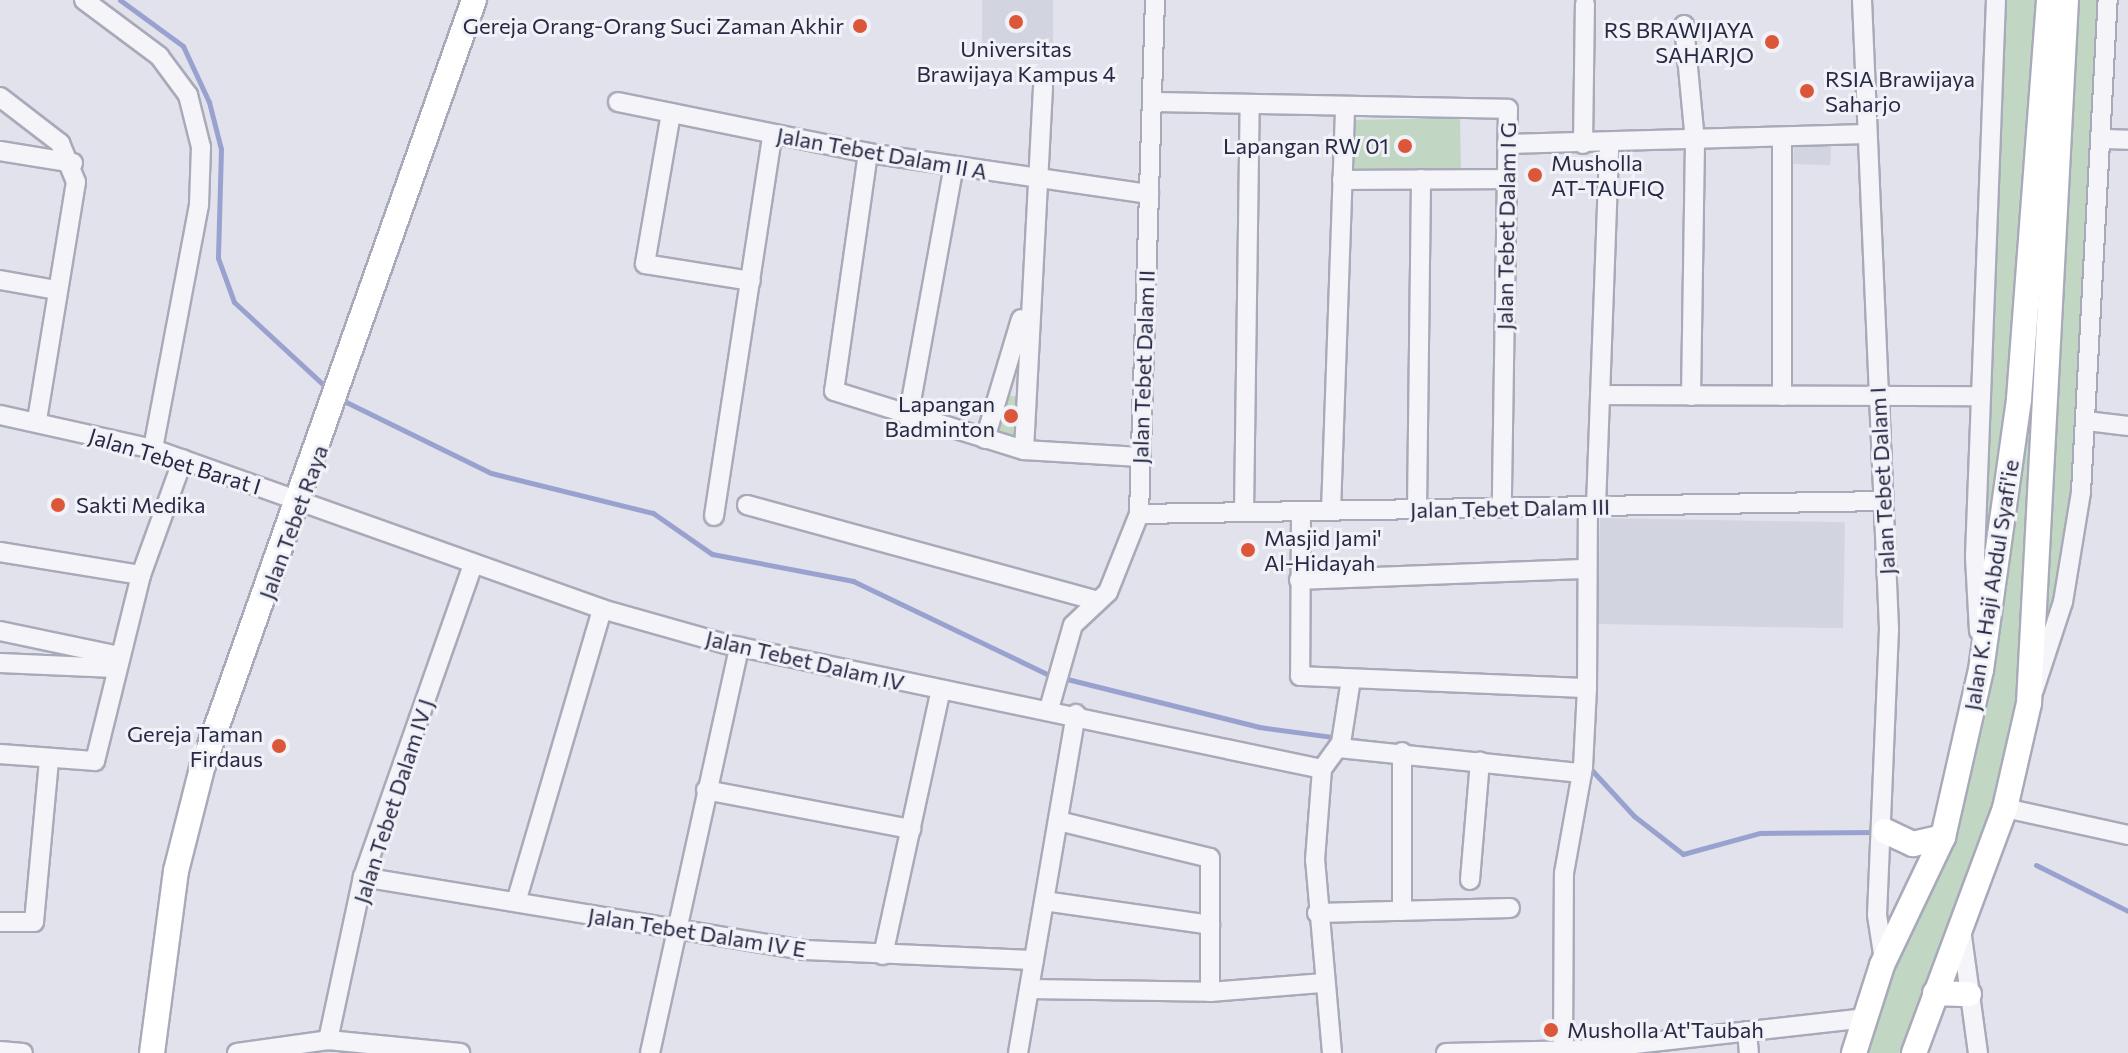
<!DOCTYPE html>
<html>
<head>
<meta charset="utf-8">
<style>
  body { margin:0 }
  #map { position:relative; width:2128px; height:1053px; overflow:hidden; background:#e1e2eb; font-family:Commissioner,sans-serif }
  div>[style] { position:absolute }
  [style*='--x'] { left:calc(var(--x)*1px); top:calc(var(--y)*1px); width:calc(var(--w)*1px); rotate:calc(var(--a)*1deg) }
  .built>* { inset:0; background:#d2d4e0; transform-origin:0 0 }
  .green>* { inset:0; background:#c1d6c3; transform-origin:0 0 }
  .stream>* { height:5px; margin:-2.5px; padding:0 2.5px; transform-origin:2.5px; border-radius:2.5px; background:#99a1cf }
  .roads { filter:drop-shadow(2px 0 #a9aab9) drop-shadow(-2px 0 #a9aab9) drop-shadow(0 2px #a9aab9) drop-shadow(0 -2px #a9aab9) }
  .minor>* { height:18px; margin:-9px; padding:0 9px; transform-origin:9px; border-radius:9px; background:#f4f4f9 }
  .major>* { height:24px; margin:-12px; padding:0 12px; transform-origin:12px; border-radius:12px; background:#fff }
  .dots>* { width:22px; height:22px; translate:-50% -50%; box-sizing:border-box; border:4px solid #f1f2f8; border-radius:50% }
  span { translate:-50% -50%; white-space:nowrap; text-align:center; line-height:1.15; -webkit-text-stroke:6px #f1f2f8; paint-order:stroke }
  .poi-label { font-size:22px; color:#272945 }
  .right { translate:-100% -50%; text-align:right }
  .left { translate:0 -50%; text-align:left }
  .street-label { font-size:22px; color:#272945 }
</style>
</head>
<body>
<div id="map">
  <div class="built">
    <i style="left:982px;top:0;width:71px;height:44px"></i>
    <i style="left:1794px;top:145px;width:37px;height:19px;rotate:2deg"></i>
    <i style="left:1600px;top:518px;width:245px;height:106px;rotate:1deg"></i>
  </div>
  <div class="green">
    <i style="clip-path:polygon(1996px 0,2049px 0,2018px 415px,2044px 416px,2066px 0,2108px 0,2105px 139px,2063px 602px,1914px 1053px,1854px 1053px,1912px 908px,1981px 670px)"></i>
    <i style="left:1460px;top:118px;width:58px;height:110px;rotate:89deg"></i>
    <i style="left:1004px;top:394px;width:23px;height:41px;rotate:13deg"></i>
  </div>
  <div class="stream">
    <i style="--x:120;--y:0;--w:78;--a:36.1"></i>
    <i style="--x:183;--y:46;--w:62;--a:65.1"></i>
    <i style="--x:209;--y:102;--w:49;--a:75.7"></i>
    <i style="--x:221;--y:149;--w:109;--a:91.6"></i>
    <i style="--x:218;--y:258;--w:47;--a:70"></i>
    <i style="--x:234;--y:302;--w:129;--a:42.8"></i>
    <i style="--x:340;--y:399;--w:168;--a:26.1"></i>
    <i style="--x:491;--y:473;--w:167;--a:13.9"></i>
    <i style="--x:653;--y:513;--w:72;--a:34.8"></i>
    <i style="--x:712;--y:554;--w:144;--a:10.8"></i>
    <i style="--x:853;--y:581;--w:215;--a:25.6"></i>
    <i style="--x:1047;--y:674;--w:219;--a:14"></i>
    <i style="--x:1259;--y:727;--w:141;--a:7.7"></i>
    <i style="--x:1588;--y:766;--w:68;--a:47.4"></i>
    <i style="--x:1634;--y:816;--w:62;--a:37.8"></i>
    <i style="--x:1683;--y:854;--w:80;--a:-15.3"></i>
    <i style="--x:1760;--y:833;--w:118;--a:-0.5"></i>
    <i style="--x:2036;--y:865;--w:103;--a:26.6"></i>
  </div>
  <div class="roads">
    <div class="minor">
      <i style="--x:84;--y:0;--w:94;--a:36.7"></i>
      <i style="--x:159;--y:56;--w:49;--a:53.4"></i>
      <i style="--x:188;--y:95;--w:54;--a:76"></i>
      <i style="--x:201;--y:147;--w:58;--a:92"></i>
      <i style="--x:199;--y:205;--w:248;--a:100.7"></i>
      <i style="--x:1862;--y:0;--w:630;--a:87.54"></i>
      <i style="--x:1889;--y:629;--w:286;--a:92.4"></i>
      <i style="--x:1877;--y:915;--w:46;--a:81.2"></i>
      <i style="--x:1684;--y:25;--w:118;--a:84.6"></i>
      <i style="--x:1695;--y:142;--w:254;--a:90.9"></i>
      <i style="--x:0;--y:97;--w:76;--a:37.5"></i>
      <i style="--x:60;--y:143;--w:42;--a:67.7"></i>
      <i style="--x:76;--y:182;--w:241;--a:99.3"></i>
      <i style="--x:618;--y:102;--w:255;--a:11.5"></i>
      <i style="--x:868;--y:153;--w:284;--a:8.3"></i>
      <i style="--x:1152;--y:102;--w:356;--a:1.1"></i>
      <i style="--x:1508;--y:109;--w:399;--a:90.9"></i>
      <i style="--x:671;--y:113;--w:153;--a:99.8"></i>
      <i style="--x:645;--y:264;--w:107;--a:9.1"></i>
      <i style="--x:1782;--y:138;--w:258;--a:90"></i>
      <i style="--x:2105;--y:139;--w:23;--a:2"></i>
      <i style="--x:1507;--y:144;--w:360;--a:-1.6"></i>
      <i style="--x:1583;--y:144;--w:140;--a:-89.2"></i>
      <i style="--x:0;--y:151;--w:74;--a:9.3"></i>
      <i style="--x:868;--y:153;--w:240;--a:98.1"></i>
      <i style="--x:834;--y:391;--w:199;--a:17.3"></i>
      <i style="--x:1024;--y:450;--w:116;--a:3.5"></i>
      <i style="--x:1342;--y:180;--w:165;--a:-0.3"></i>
      <i style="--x:0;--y:280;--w:57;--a:10.1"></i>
      <i style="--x:1600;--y:395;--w:379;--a:0.2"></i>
      <i style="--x:0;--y:415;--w:157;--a:12.5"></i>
      <i style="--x:153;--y:449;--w:477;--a:19.6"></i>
      <i style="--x:602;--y:609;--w:129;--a:15.8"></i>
      <i style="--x:726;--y:644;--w:609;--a:11.85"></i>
      <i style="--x:908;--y:418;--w:256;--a:-79.7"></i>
      <i style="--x:2086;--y:421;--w:42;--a:6.8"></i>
      <i style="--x:985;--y:439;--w:125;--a:-73.3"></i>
      <i style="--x:1024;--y:450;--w:363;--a:-87"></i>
      <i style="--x:747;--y:505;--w:363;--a:15.3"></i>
      <i style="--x:1596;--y:506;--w:362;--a:-87.9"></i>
      <i style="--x:1417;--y:509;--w:330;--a:-89.3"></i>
      <i style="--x:1301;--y:511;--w:165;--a:90.3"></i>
      <i style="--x:1300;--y:676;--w:287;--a:2.4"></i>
      <i style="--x:1331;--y:511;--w:405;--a:-88"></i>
      <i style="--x:1244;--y:512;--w:408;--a:-89.2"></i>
      <i style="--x:1139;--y:514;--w:742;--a:-1"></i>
      <i style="--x:714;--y:516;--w:385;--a:-81.3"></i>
      <i style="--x:0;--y:552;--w:143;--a:9.3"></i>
      <i style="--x:1299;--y:580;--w:288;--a:-2.2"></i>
      <i style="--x:0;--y:631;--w:122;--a:11.9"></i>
      <i style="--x:1979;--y:631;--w:75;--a:-93.1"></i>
      <i style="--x:1975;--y:556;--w:556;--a:-87.84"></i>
      <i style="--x:0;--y:663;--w:115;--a:2.5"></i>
      <i style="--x:2034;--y:690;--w:93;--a:-71.8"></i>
      <i style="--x:2063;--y:602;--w:111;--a:-80.7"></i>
      <i style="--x:2081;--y:492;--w:493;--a:-86.9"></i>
      <i style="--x:1049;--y:709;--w:87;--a:-74.1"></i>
      <i style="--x:1073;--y:625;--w:48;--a:-43.3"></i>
      <i style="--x:1108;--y:592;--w:84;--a:-68.3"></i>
      <i style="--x:1139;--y:514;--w:514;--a:-88.22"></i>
      <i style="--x:1338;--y:748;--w:245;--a:5.9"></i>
      <i style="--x:0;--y:754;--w:95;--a:4.2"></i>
      <i style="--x:95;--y:761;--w:192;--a:-76.1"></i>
      <i style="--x:141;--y:575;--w:123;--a:-70.1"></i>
      <i style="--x:706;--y:790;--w:209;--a:10.8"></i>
      <i style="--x:2005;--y:808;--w:126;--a:12.4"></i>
      <i style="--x:1058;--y:821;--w:156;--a:13.7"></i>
      <i style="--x:1210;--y:858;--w:134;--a:90"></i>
      <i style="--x:363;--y:877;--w:446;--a:9.4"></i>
      <i style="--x:803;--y:950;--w:231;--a:2.5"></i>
      <i style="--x:1470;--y:880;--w:119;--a:-85.2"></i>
      <i style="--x:1044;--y:901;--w:168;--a:8.2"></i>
      <i style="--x:516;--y:902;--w:305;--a:-73.6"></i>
      <i style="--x:1402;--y:911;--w:159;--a:-90"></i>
      <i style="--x:1317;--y:913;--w:193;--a:-1.5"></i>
      <i style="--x:0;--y:922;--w:34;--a:0"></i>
      <i style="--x:34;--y:922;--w:163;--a:-84.7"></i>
      <i style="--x:1961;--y:929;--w:125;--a:82.2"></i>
      <i style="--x:883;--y:955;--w:271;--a:-77.7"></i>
      <i style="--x:1029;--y:989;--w:181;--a:0.9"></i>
      <i style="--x:1210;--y:992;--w:111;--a:-4.6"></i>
      <i style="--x:1747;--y:1031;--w:22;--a:85"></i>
      <i style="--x:328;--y:1040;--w:167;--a:-77.9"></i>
      <i style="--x:363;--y:877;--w:331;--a:-70.6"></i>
      <i style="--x:0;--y:1051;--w:23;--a:5"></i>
      <i style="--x:237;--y:1053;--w:92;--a:-8.1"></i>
      <i style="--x:328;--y:1040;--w:133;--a:5.6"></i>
      <i style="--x:650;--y:1053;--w:416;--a:-77.6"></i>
      <i style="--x:1018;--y:1053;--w:344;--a:-80.3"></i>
      <i style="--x:1332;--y:1053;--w:194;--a:-95"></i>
      <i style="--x:1315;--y:860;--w:91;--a:-85.6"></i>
      <i style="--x:1322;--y:769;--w:32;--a:-54"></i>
      <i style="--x:1341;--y:743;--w:65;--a:-81.1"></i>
      <i style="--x:1446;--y:1053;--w:135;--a:-1.3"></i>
      <i style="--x:1581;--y:1050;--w:287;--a:-6.4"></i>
      <i style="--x:1563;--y:1053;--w:180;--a:-89.7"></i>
      <i style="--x:1564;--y:873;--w:108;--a:-79.8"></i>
      <i style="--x:1583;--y:767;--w:79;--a:-87.1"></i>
      <i style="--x:1587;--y:688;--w:182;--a:-89.7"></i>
    </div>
    <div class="major">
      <i style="--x:1885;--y:831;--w:31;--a:25"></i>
      <i style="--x:1913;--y:844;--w:31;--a:-13"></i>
      <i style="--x:1935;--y:993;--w:34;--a:2"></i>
      <i style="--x:152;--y:1053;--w:184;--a:-82.5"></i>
      <i style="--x:176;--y:871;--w:106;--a:-75.8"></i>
      <i style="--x:202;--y:768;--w:815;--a:-70.5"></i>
      <i style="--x:1854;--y:1053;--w:92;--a:-72.3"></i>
      <i style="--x:1882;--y:965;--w:142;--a:-64.5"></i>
      <i style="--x:1943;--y:837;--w:171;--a:-77.2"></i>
      <i style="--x:1981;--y:670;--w:274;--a:-82"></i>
      <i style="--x:2019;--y:399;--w:400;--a:-85.7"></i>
      <i style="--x:1914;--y:1053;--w:261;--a:-69.6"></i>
      <i style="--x:2005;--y:808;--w:108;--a:-77.1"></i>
      <i style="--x:2029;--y:703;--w:704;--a:-86.99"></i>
    </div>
  </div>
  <div class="dots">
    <i style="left:1016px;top:22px;background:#dc573a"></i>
    <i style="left:860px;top:26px;background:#dc573a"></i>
    <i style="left:1772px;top:42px;background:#dc573a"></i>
    <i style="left:1807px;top:91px;background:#dc573a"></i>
    <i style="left:1405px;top:146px;background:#dc573a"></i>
    <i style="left:1535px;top:175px;background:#dc573a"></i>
    <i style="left:1011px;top:416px;background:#dc573a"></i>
    <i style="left:58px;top:505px;background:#dc573a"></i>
    <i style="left:1248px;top:550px;background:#dc573a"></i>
    <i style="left:279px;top:746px;background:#dc573a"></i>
    <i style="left:1551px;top:1030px;background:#dc573a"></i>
  </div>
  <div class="poi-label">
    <span class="right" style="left:844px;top:26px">Gereja Orang-Orang Suci Zaman Akhir</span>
    <span class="right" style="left:1754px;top:42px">RS BRAWIJAYA<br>SAHARJO</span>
    <span style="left:1016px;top:61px">Universitas<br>Brawijaya Kampus 4</span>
    <span class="left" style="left:1825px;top:91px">RSIA Brawijaya<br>Saharjo</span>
    <span class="right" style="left:1389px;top:146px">Lapangan RW 01</span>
    <span class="left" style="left:1551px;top:175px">Musholla<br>AT-TAUFIQ</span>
    <span class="right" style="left:995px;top:416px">Lapangan<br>Badminton</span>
    <span class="left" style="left:76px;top:505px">Sakti Medika</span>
    <span class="left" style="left:1264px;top:550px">Masjid Jami'<br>Al-Hidayah</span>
    <span class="right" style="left:263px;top:746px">Gereja Taman<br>Firdaus</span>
    <span class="left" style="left:1567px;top:1030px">Musholla At'Taubah</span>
  </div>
  <div class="street-label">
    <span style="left:882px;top:153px;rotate:10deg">Jalan Tebet Dalam II A</span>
    <span style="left:1506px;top:226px;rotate:-89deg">Jalan Tebet Dalam I G</span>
    <span style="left:1143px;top:367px;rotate:-88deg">Jalan Tebet Dalam II</span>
    <span style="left:175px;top:461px;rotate:17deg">Jalan Tebet Barat I</span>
    <span style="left:1882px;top:481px;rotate:-93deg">Jalan Tebet Dalam I</span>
    <span style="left:1510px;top:508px;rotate:-1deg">Jalan Tebet Dalam III</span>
    <span style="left:293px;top:522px;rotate:-70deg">Jalan Tebet Raya</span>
    <span style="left:1991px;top:585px;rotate:-81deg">Jalan K. Haji Abdul Syafi'ie</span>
    <span style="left:805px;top:660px;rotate:13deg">Jalan Tebet Dalam IV</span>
    <span style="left:393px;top:801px;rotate:-72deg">Jalan Tebet Dalam IV J</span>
    <span style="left:697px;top:932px;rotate:9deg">Jalan Tebet Dalam IV E</span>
  </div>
</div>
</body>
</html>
